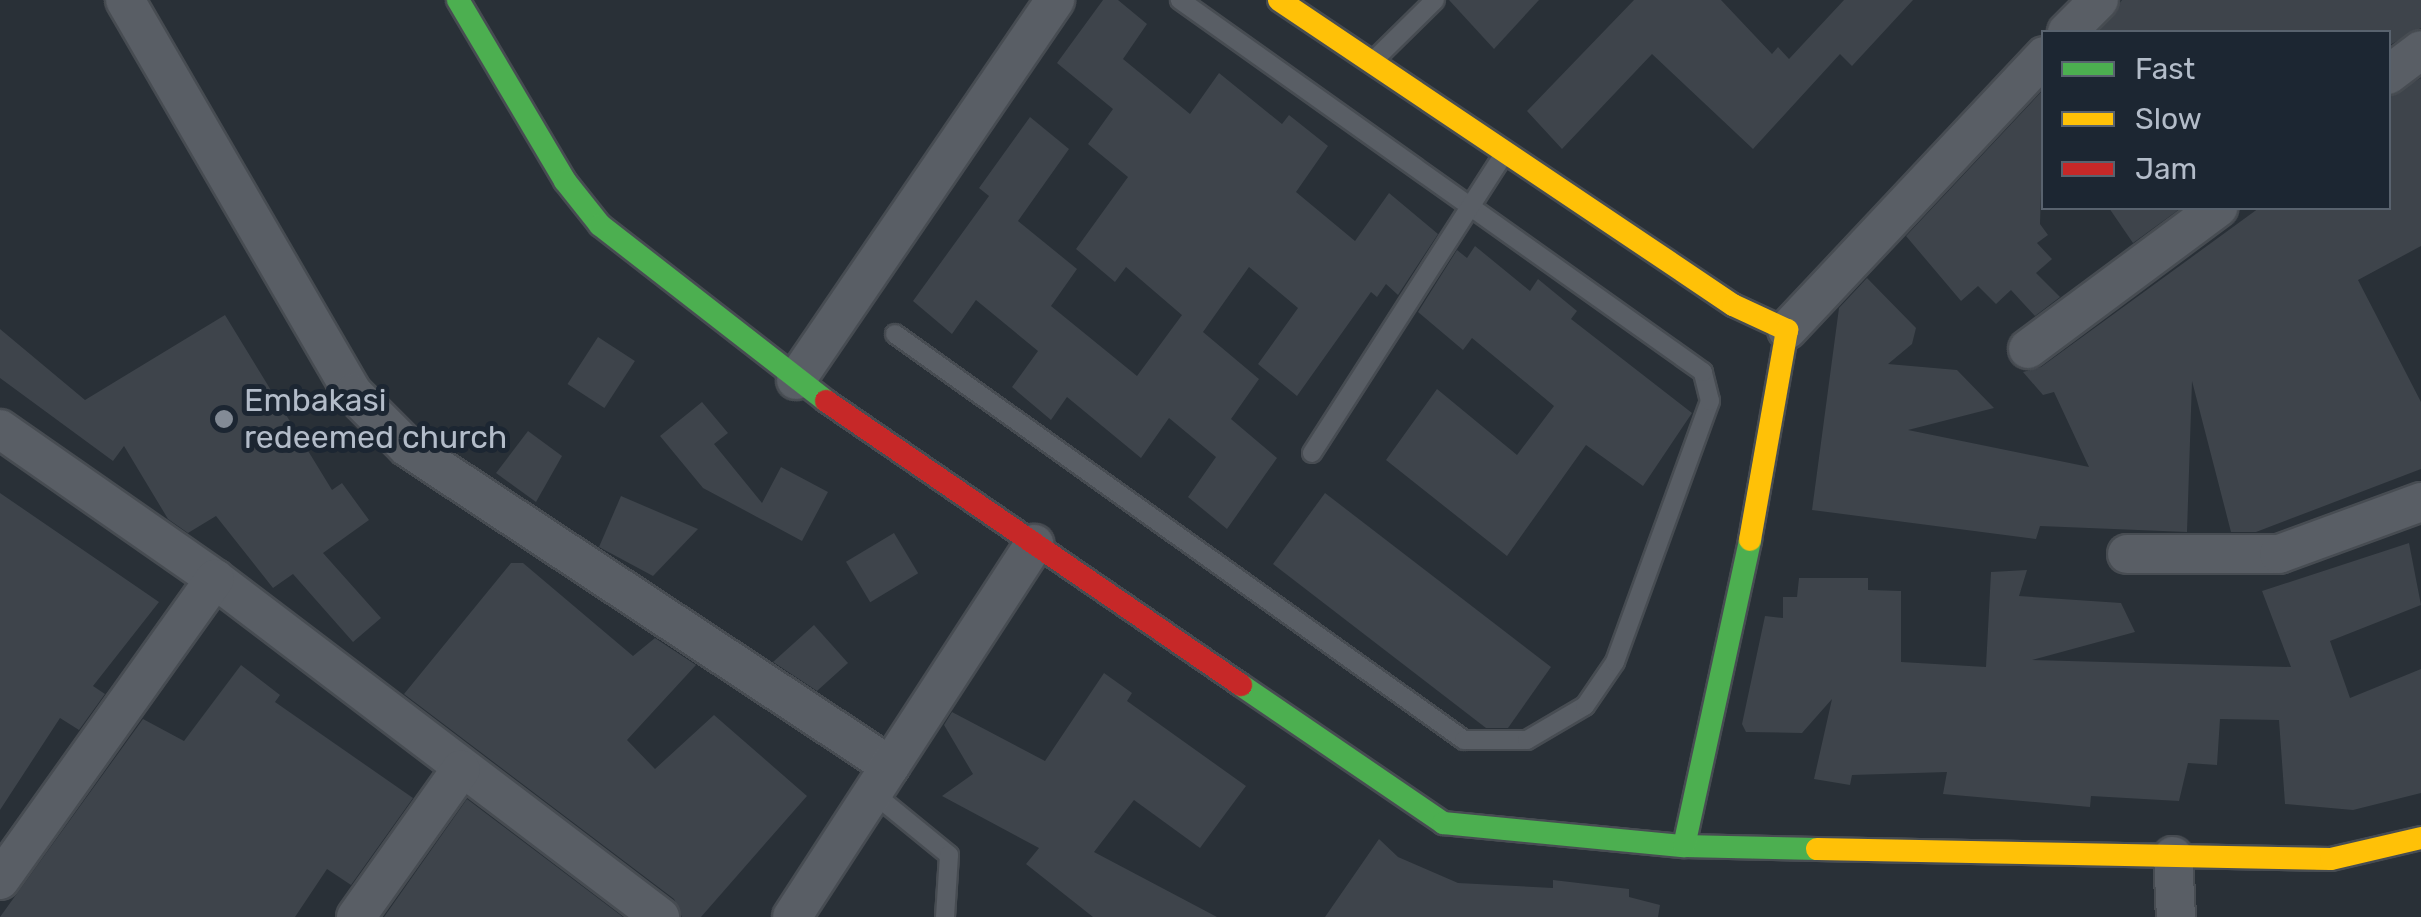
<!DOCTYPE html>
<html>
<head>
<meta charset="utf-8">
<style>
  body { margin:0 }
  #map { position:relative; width:2421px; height:917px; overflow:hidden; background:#293037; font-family:Rubik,sans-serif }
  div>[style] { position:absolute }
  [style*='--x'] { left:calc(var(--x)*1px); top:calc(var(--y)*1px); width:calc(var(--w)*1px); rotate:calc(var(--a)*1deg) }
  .building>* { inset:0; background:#3e444b; transform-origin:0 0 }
  .roads { filter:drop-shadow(2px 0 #474c52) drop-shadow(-2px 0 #474c52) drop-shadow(0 2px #474c52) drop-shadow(0 -2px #474c52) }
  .lane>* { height:18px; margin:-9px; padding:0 9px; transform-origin:9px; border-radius:9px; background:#595e65 }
  .street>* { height:38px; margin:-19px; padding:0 19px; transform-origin:19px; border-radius:19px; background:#595e65 }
  .fast>* { height:22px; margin:-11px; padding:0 11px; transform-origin:11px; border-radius:11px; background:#4caf50 }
  .slow>* { height:22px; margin:-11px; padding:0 11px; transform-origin:11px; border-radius:11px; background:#ffc107 }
  .jam>* { height:22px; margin:-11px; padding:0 11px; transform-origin:11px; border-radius:11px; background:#c62828 }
  .dots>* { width:28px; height:28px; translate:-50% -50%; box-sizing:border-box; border:5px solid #1c2632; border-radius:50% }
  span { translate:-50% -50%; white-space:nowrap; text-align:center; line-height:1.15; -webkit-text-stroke:10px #1c2632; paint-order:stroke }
  .poi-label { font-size:32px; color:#b3bcc9 }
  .left { translate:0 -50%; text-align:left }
  .legend { position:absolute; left:2041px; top:30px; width:350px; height:180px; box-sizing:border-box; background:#1c2632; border:2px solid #58626e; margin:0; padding:12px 18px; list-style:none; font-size:30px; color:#b3bcc9 }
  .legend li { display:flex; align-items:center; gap:20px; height:50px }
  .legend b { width:50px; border:2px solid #58626e }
</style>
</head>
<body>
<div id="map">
  <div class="building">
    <i style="clip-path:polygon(1103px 0,1118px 0,1147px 24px,1123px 59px,1190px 114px,1219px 73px,1282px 124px,1289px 115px,1328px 146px,1296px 192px,1355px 241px,1389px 193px,1438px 234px,1398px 295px,1386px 284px,1377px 297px,1371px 292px,1297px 396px,1258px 364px,1298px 308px,1249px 267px,1203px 332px,1259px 379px,1231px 419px,1277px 458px,1227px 529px,1188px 497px,1216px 457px,1169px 418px,1141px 458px,1067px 397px,1051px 420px,1012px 387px,1038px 351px,976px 300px,952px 334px,913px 301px,989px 196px,979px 188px,1030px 117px,1069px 149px,1018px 221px,1077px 269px,1051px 306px,1137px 376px,1182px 315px,1197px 328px,1126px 267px,1115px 282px,1076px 249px,1128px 177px,1088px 144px,1113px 109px,1057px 63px)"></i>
    <i style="clip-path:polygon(1449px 0,1539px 0,1494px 49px)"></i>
    <i style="clip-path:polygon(1634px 0,1721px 0,1772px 54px,1778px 47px,1789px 59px,1844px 0,1913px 0,1852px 66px,1840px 54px,1753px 149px,1652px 54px,1562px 149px,1527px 111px)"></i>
    <i style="clip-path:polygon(2122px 0,2421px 0,2421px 28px,2388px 46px,2388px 32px,2098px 32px)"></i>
    <i style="clip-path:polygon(2421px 78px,2421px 246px,2358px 280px,2421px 402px,2421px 469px,2256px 532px,2231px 532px,2192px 381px,2187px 532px,2040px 526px,2036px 539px,1812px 510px,1839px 308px,1867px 278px,1916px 328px,1912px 344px,1888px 364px,1957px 370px,1994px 408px,1908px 430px,2089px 467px,2054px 392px,2043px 395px,2023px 372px,2041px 367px,2259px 208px,2388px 208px,2388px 97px)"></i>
    <i style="clip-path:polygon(2044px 89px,2040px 224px,2048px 235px,2037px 243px,2052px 259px,2036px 273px,2060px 297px,2035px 316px,2011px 290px,1996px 304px,1978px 286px,1961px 301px,1906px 236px)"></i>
    <i style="clip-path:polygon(2109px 208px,2181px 208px,2133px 243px)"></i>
    <i style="clip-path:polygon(1475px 246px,1530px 291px,1538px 279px,1577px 311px,1571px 319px,1692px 413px,1643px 486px,1586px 445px,1507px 556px,1386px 460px,1437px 389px,1517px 455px,1554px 406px,1472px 338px,1463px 350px,1418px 312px,1457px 250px,1467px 258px)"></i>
    <i style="clip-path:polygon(225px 315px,332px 490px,342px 483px,369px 520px,323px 553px,381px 618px,353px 642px,293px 574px,273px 588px,216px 516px,188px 533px,168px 519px,124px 446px,113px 461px,0 378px,0 329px,85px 400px)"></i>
    <i style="left:598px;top:337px;width:44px;height:56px;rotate:33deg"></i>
    <i style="clip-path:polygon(702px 402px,728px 433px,714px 444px,762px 503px,781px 467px,828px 492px,802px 541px,703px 488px,660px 436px)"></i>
    <i style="clip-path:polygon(528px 431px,562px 456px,536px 502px,496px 473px)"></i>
    <i style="clip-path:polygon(0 493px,159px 602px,93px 686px,105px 694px,79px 730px,60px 718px,0 810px)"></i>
    <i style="clip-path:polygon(1325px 493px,1551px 667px,1508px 728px,1486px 728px,1273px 564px)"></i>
    <i style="clip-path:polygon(621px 496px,698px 529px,653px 576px,599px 547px)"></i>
    <i style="left:894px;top:533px;width:47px;height:56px;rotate:59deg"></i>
    <i style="clip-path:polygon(2409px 543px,2421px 605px,2330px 641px,2350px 698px,2421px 669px,2421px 793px,2353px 810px,2285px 804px,2279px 720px,2220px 719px,2217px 765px,2188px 763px,2179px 801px,2091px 796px,2090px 807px,1943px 794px,1947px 772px,1852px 775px,1850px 785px,1814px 779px,1832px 699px,1802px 733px,1746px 732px,1742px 724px,1765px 616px,1783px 618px,1783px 597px,1797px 597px,1799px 578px,1868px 578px,1868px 590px,1901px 591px,1901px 662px,1986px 667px,1991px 572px,2027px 570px,2019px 596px,2121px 603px,2135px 632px,2032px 660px,2291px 667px,2262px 591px)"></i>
    <i style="clip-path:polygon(511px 563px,523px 563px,633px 656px,655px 638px,696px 665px,627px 740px,655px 769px,714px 715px,807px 796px,701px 917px,682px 917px,674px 899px,404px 694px)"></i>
    <i style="clip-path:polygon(814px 625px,848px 663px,817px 691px,773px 662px)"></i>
    <i style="clip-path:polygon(241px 665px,280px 695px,275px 702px,413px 798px,351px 885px,327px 869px,295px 917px,0 917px,143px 719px,184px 741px)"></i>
    <i style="clip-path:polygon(1104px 673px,1132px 693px,1127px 701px,1246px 786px,1200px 848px,1134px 800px,1094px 852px,1217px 917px,1093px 917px,1026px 864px,1039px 848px,942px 796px,973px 774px,944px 725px,952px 712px,1045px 761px)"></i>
    <i style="clip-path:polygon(467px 799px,623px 917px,384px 917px)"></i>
    <i style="clip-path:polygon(1379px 839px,1398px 857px,1458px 883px,1553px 888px,1553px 880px,1629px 889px,1629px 897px,1660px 905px,1658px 917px,1325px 917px)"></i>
  </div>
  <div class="roads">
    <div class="lane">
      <i style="--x:1375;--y:59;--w:84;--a:-44.5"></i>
      <i style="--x:895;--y:334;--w:699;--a:35.51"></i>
      <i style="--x:1464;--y:740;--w:63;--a:0"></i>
      <i style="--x:1527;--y:740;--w:67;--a:-30.4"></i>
      <i style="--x:1585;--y:706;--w:53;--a:-55.7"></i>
      <i style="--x:1615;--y:662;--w:278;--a:-70"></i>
      <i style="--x:1710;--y:401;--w:30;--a:-104"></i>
      <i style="--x:1703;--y:372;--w:642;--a:-144.58"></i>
      <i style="--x:1312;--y:453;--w:352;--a:-57.3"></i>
      <i style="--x:873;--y:793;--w:98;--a:39.2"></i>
      <i style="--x:949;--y:855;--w:62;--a:93.7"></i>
    </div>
    <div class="street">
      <i style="--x:125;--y:0;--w:454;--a:59.9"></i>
      <i style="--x:353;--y:393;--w:76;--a:45"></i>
      <i style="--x:407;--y:447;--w:579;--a:33.44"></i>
      <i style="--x:2067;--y:32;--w:45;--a:-45"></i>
      <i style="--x:2388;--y:75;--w:41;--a:-37.1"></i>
      <i style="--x:1787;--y:330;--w:376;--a:-46.8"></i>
      <i style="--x:2028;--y:349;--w:237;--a:-36.6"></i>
      <i style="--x:796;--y:380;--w:460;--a:-55.7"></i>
      <i style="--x:0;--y:429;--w:262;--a:34.9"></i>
      <i style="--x:215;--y:579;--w:559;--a:37.22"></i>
      <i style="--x:2127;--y:554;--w:152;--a:0"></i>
      <i style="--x:2279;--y:554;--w:151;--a:-20.1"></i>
      <i style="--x:2173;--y:856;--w:61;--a:87.2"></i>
      <i style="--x:0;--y:880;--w:370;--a:-54.5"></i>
      <i style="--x:356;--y:917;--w:181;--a:-54.6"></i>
      <i style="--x:792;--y:917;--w:445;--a:-57"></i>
    </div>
    <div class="fast">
      <i style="--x:458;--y:0;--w:210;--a:59.4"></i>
      <i style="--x:565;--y:181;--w:56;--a:51.5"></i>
      <i style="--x:600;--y:225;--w:286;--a:37.9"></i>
      <i style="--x:1241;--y:685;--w:245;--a:34.3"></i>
      <i style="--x:1443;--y:823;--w:242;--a:5.5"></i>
      <i style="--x:1684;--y:846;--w:133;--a:1.3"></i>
      <i style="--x:1684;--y:846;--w:313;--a:-77.8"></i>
    </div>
    <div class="slow">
      <i style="--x:1279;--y:0;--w:547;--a:33.89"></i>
      <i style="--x:1733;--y:305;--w:60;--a:24.8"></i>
      <i style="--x:1787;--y:330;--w:213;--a:100"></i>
      <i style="--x:1817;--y:849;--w:514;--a:1.11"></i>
      <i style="--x:2331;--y:859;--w:92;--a:-13.1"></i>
    </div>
    <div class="jam">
      <i style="--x:826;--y:401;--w:503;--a:34.39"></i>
    </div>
  </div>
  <div class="dots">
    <i style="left:224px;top:419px;background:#838b96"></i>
  </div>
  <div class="poi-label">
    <span class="left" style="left:244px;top:419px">Embakasi<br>redeemed church</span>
  </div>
  <ul class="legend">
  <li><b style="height:12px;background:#4caf50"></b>Fast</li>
  <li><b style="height:12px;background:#ffc107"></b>Slow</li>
  <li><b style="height:12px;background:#c62828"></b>Jam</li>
  </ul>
</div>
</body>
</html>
